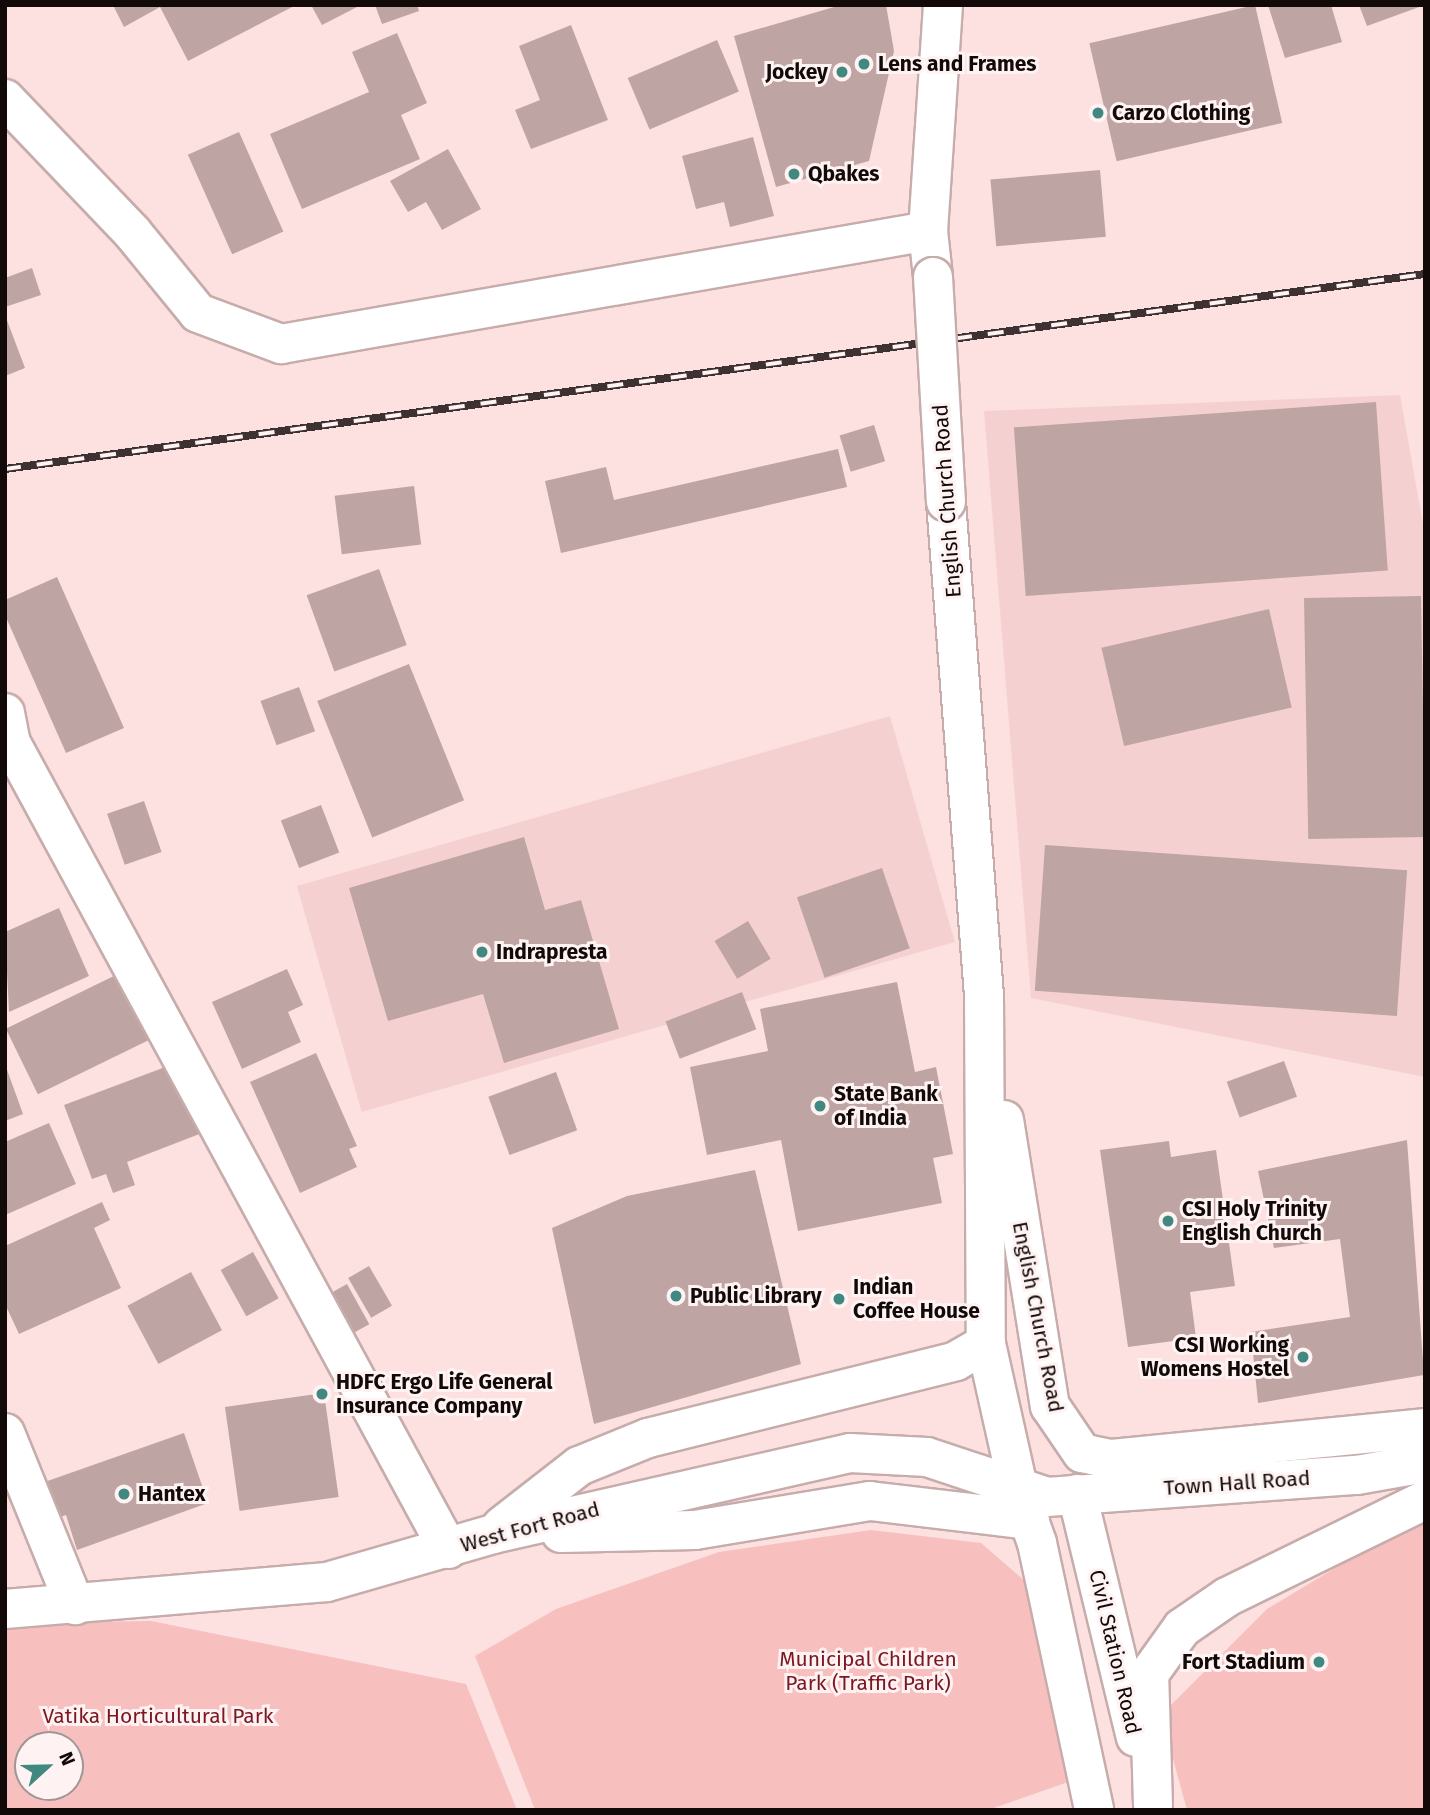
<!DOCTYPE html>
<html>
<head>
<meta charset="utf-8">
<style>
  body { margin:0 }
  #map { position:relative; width:1430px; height:1815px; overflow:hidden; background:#fce1e0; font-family:"Fira Sans",sans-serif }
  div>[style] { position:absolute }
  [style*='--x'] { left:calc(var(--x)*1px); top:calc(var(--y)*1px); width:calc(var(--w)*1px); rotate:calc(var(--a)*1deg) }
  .built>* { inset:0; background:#f4d1d0; transform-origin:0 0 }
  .green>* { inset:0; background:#f7c0bf }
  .building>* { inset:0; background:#bea4a3; transform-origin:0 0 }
  .roads { filter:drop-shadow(2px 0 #c6acab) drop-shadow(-2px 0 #c6acab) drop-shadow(0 2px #c6acab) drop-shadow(0 -2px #c6acab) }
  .minor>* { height:38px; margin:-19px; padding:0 19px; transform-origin:19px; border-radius:19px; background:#fff }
  .major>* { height:38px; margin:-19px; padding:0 19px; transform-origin:19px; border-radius:19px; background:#fff }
  .rail>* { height:8px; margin-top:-4px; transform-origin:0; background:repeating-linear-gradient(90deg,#fef3f2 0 16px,#3d3231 0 32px); box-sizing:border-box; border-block:2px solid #3d3231 }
  .bridges { filter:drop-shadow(2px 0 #c6acab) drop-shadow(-2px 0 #c6acab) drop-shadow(0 2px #c6acab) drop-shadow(0 -2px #c6acab) }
  .major-bridge>* { height:38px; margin:-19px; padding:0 19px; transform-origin:19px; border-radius:19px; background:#fff }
  .dots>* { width:19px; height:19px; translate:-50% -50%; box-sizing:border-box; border:4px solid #fef3f2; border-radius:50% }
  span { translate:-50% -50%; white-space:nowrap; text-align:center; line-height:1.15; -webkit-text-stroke:6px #fef3f2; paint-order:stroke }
  .poi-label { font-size:21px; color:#120a09; font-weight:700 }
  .left { translate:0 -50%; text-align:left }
  .right { translate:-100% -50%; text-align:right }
  .street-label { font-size:21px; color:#120a09 }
  .park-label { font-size:21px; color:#7b1723 }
  .frame { position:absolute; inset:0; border:7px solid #120a09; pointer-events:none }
  .north { position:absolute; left:14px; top:1731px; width:70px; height:70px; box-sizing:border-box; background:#fef3f2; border:2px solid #a09695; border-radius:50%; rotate:68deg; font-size:19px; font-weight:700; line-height:28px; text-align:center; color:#120a09 }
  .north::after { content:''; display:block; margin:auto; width:24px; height:32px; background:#418881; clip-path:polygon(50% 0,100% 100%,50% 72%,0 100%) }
</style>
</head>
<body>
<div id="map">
  <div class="built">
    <i style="clip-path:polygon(1400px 395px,1425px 535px,1425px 1077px,1031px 998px,984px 411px)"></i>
    <i style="left:890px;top:716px;width:235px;height:617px;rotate:74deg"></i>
  </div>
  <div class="green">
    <i style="clip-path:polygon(1425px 1514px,1425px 1810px,1187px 1810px,1161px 1715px,1267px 1609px)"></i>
    <i style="clip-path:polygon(871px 1530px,981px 1543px,1041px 1595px,1094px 1773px,988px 1810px,535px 1810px,475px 1656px,556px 1609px,719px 1552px)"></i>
    <i style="clip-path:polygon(evenodd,151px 1621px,466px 1684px,517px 1810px,5px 1810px,5px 1623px,151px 1621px,28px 1745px,70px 1745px,70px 1787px,28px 1787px,28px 1745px)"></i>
  </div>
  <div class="building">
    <i style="clip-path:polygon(113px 5px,173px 7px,296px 5px,188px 61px,160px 7px,124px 27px)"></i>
    <i style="clip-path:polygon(311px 5px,361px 5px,322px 25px)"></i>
    <i style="clip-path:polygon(375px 5px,417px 5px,419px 11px,382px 24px)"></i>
    <i style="clip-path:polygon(841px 5px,886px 5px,894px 51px,869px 161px,776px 187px,734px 36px)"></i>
    <i style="left:1255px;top:5px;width:121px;height:170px;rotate:77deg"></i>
    <i style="clip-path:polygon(1268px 5px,1331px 5px,1342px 42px,1285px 58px)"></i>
    <i style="clip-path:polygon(1359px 5px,1422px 5px,1422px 6px,1367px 26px)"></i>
    <i style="clip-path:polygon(571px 25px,608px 120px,531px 149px,515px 110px,540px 100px,519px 46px)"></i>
    <i style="clip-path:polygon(397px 33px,427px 103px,401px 115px,420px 159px,302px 209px,270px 134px,369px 92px,352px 52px)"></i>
    <i style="left:717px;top:40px;width:56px;height:97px;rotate:67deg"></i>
    <i style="left:239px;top:132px;width:109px;height:56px;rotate:66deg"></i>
    <i style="clip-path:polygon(753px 137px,774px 216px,730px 227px,724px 202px,696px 209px,682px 156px)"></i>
    <i style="clip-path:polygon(448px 149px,481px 209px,442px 230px,426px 202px,408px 212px,390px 181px)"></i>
    <i style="left:1100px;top:170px;width:67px;height:110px;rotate:85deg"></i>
    <i style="clip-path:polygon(32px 268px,41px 295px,5px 307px,5px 278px)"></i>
    <i style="clip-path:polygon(5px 315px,25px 368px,5px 376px)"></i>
    <i style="left:1376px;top:402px;width:169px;height:363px;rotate:86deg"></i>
    <i style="left:874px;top:425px;width:38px;height:36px;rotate:73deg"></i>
    <i style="clip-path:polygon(838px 449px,847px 487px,561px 553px,545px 481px,606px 467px,614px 500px)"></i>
    <i style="left:414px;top:486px;width:59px;height:80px;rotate:83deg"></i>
    <i style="left:379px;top:569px;width:81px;height:77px;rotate:70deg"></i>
    <i style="clip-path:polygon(57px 577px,124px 728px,66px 753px,5px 615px,5px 600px)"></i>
    <i style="left:1421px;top:596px;width:241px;height:117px;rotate:89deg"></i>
    <i style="left:1269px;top:609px;width:101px;height:172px;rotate:77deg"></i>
    <i style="left:409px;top:664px;width:147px;height:99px;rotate:68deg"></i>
    <i style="left:299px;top:687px;width:47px;height:41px;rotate:70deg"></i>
    <i style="left:144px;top:801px;width:54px;height:39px;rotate:71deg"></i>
    <i style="left:321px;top:805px;width:51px;height:43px;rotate:69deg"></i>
    <i style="clip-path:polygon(524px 837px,545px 910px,581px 900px,619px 1029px,504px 1063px,483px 994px,388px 1021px,349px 888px)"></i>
    <i style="left:1045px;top:845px;width:363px;height:146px;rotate:4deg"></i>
    <i style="left:882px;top:868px;width:85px;height:90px;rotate:71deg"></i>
    <i style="clip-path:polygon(59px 908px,89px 976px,9px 1012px,5px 932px)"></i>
    <i style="left:748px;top:921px;width:44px;height:39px;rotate:59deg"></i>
    <i style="clip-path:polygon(287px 969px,303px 1005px,288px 1012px,301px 1042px,242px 1069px,212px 1002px)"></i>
    <i style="left:120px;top:973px;width:73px;height:127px;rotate:64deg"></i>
    <i style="clip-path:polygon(897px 982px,915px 1072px,936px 1067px,953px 1154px,933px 1158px,942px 1203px,798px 1231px,781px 1140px,707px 1155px,690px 1067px,768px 1051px,760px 1009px)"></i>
    <i style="left:742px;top:992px;width:40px;height:82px;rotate:69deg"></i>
    <i style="clip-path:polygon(316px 1053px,357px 1146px,349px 1149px,357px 1167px,300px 1193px,250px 1082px)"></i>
    <i style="left:1284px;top:1061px;width:38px;height:61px;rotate:70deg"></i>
    <i style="clip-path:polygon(176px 1063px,202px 1133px,127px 1162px,135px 1185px,113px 1193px,106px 1174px,92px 1179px,64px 1105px)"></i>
    <i style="clip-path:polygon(6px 1067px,23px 1114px,5px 1121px,5px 1068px)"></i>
    <i style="left:556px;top:1072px;width:62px;height:72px;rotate:70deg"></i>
    <i style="clip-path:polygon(49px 1123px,76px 1184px,5px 1215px,5px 1142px)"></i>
    <i style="clip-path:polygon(1407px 1140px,1424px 1375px,1258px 1403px,1251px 1332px,1350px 1317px,1340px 1239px,1274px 1248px,1258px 1171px)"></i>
    <i style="clip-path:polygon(1169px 1141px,1171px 1157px,1216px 1150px,1235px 1286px,1190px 1292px,1196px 1338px,1128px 1347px,1100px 1150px)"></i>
    <i style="clip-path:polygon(755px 1170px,801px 1364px,594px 1424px,552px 1228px,627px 1196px)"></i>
    <i style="clip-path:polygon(102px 1202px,110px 1220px,94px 1228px,121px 1288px,19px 1334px,5px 1304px,5px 1246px)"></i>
    <i style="left:253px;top:1252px;width:53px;height:37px;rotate:61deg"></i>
    <i style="left:369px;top:1266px;width:46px;height:24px;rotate:60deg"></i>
    <i style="left:191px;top:1272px;width:66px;height:72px;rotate:62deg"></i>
    <i style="left:347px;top:1284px;width:46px;height:24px;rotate:61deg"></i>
    <i style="left:324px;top:1393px;width:105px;height:100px;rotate:82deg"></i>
    <i style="clip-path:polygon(184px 1433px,208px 1503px,77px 1550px,66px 1515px,52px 1520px,39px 1484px)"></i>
  </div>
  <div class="roads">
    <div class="minor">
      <i style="--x:5;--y:99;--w:184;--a:46.3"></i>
      <i style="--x:132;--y:232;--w:104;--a:50.8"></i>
      <i style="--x:198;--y:313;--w:89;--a:20.5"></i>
      <i style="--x:281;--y:344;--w:657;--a:-9.91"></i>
      <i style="--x:5;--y:713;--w:31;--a:79"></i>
      <i style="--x:11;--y:743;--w:917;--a:61.53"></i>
      <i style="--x:5;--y:1433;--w:186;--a:67.9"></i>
    </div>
    <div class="major">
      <i style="--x:933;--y:277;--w:46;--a:-96.2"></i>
      <i style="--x:928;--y:231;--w:226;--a:-86.2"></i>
      <i style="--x:946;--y:502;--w:496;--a:85.6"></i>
      <i style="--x:984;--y:997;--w:347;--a:89.7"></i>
      <i style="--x:986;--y:1344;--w:152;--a:77.4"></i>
      <i style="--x:1019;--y:1492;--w:54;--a:70.6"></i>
      <i style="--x:1037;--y:1543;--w:273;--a:77.9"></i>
      <i style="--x:1004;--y:1120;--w:290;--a:80.9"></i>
      <i style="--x:1050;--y:1406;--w:57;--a:55.8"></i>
      <i style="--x:1082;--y:1453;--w:29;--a:12"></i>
      <i style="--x:1110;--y:1459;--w:317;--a:-5.6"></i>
      <i style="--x:1077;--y:1494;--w:250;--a:76.4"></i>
      <i style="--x:502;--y:1526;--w:98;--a:-37.9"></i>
      <i style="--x:579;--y:1466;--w:74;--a:-22.1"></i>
      <i style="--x:648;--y:1438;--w:317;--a:-14"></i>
      <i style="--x:956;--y:1361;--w:34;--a:-30"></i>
      <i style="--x:561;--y:1533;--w:134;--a:-1.3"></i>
      <i style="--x:695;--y:1530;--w:177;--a:-9.4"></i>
      <i style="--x:870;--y:1501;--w:161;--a:6.8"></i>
      <i style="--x:5;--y:1609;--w:323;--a:-4.8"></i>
      <i style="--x:327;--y:1582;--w:173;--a:-16.1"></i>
      <i style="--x:493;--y:1534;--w:366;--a:-12.8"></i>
      <i style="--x:850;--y:1453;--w:77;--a:3"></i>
      <i style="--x:927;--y:1457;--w:126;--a:18.4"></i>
      <i style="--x:1047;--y:1497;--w:311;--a:-4.1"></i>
      <i style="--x:1357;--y:1475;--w:69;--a:-10"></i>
      <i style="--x:1153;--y:1805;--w:131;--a:-91.7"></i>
      <i style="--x:1149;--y:1674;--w:57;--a:-54.3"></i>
      <i style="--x:1182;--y:1628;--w:55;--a:-34.6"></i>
      <i style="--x:1227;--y:1597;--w:220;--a:-26.1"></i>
    </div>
  </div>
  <div class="rail">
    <i style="--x:5;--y:469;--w:1433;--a:-7.82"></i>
  </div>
  <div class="bridges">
    <div class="major-bridge">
      <i style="--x:933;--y:277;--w:225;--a:86.7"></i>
    </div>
  </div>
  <div class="dots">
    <i style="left:864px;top:64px;background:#418881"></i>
    <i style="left:842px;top:72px;background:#418881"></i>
    <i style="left:1098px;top:113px;background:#418881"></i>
    <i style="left:794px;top:174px;background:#418881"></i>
    <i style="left:482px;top:952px;background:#418881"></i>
    <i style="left:820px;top:1106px;background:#418881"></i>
    <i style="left:1168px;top:1221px;background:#418881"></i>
    <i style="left:676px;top:1296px;background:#418881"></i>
    <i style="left:839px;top:1299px;background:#418881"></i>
    <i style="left:1303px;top:1357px;background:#418881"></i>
    <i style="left:322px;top:1394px;background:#418881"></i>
    <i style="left:124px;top:1494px;background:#418881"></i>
    <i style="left:1319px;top:1662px;background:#418881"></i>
  </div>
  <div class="poi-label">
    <span class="left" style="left:878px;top:64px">Lens and Frames</span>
    <span class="right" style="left:828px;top:72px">Jockey</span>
    <span class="left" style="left:1112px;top:113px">Carzo Clothing</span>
    <span class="left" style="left:808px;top:174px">Qbakes</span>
    <span class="left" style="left:496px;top:952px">Indrapresta</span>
    <span class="left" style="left:834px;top:1106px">State Bank<br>of India</span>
    <span class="left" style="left:1182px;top:1221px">CSI Holy Trinity<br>English Church</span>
    <span class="left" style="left:853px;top:1299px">Indian<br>Coffee House</span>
    <span class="left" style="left:690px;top:1296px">Public Library</span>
    <span class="right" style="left:1289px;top:1357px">CSI Working<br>Womens Hostel</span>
    <span class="left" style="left:336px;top:1394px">HDFC Ergo Life General<br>Insurance Company</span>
    <span class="left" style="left:138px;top:1494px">Hantex</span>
    <span class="right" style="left:1305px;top:1662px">Fort Stadium</span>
  </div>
  <div class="street-label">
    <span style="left:947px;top:501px;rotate:-94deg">English Church Road</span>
    <span style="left:1038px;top:1317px;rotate:79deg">English Church Road</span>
    <span style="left:1237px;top:1483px;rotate:-4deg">Town Hall Road</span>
    <span style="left:530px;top:1527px;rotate:-15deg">West Fort Road</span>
    <span style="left:1115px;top:1652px;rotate:77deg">Civil Station Road</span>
  </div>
  <div class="park-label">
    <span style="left:868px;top:1671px">Municipal Children<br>Park (Traffic Park)</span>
    <span style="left:158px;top:1716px">Vatika Horticultural Park</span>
  </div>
  <div class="frame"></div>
  <div class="north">N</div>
</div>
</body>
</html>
